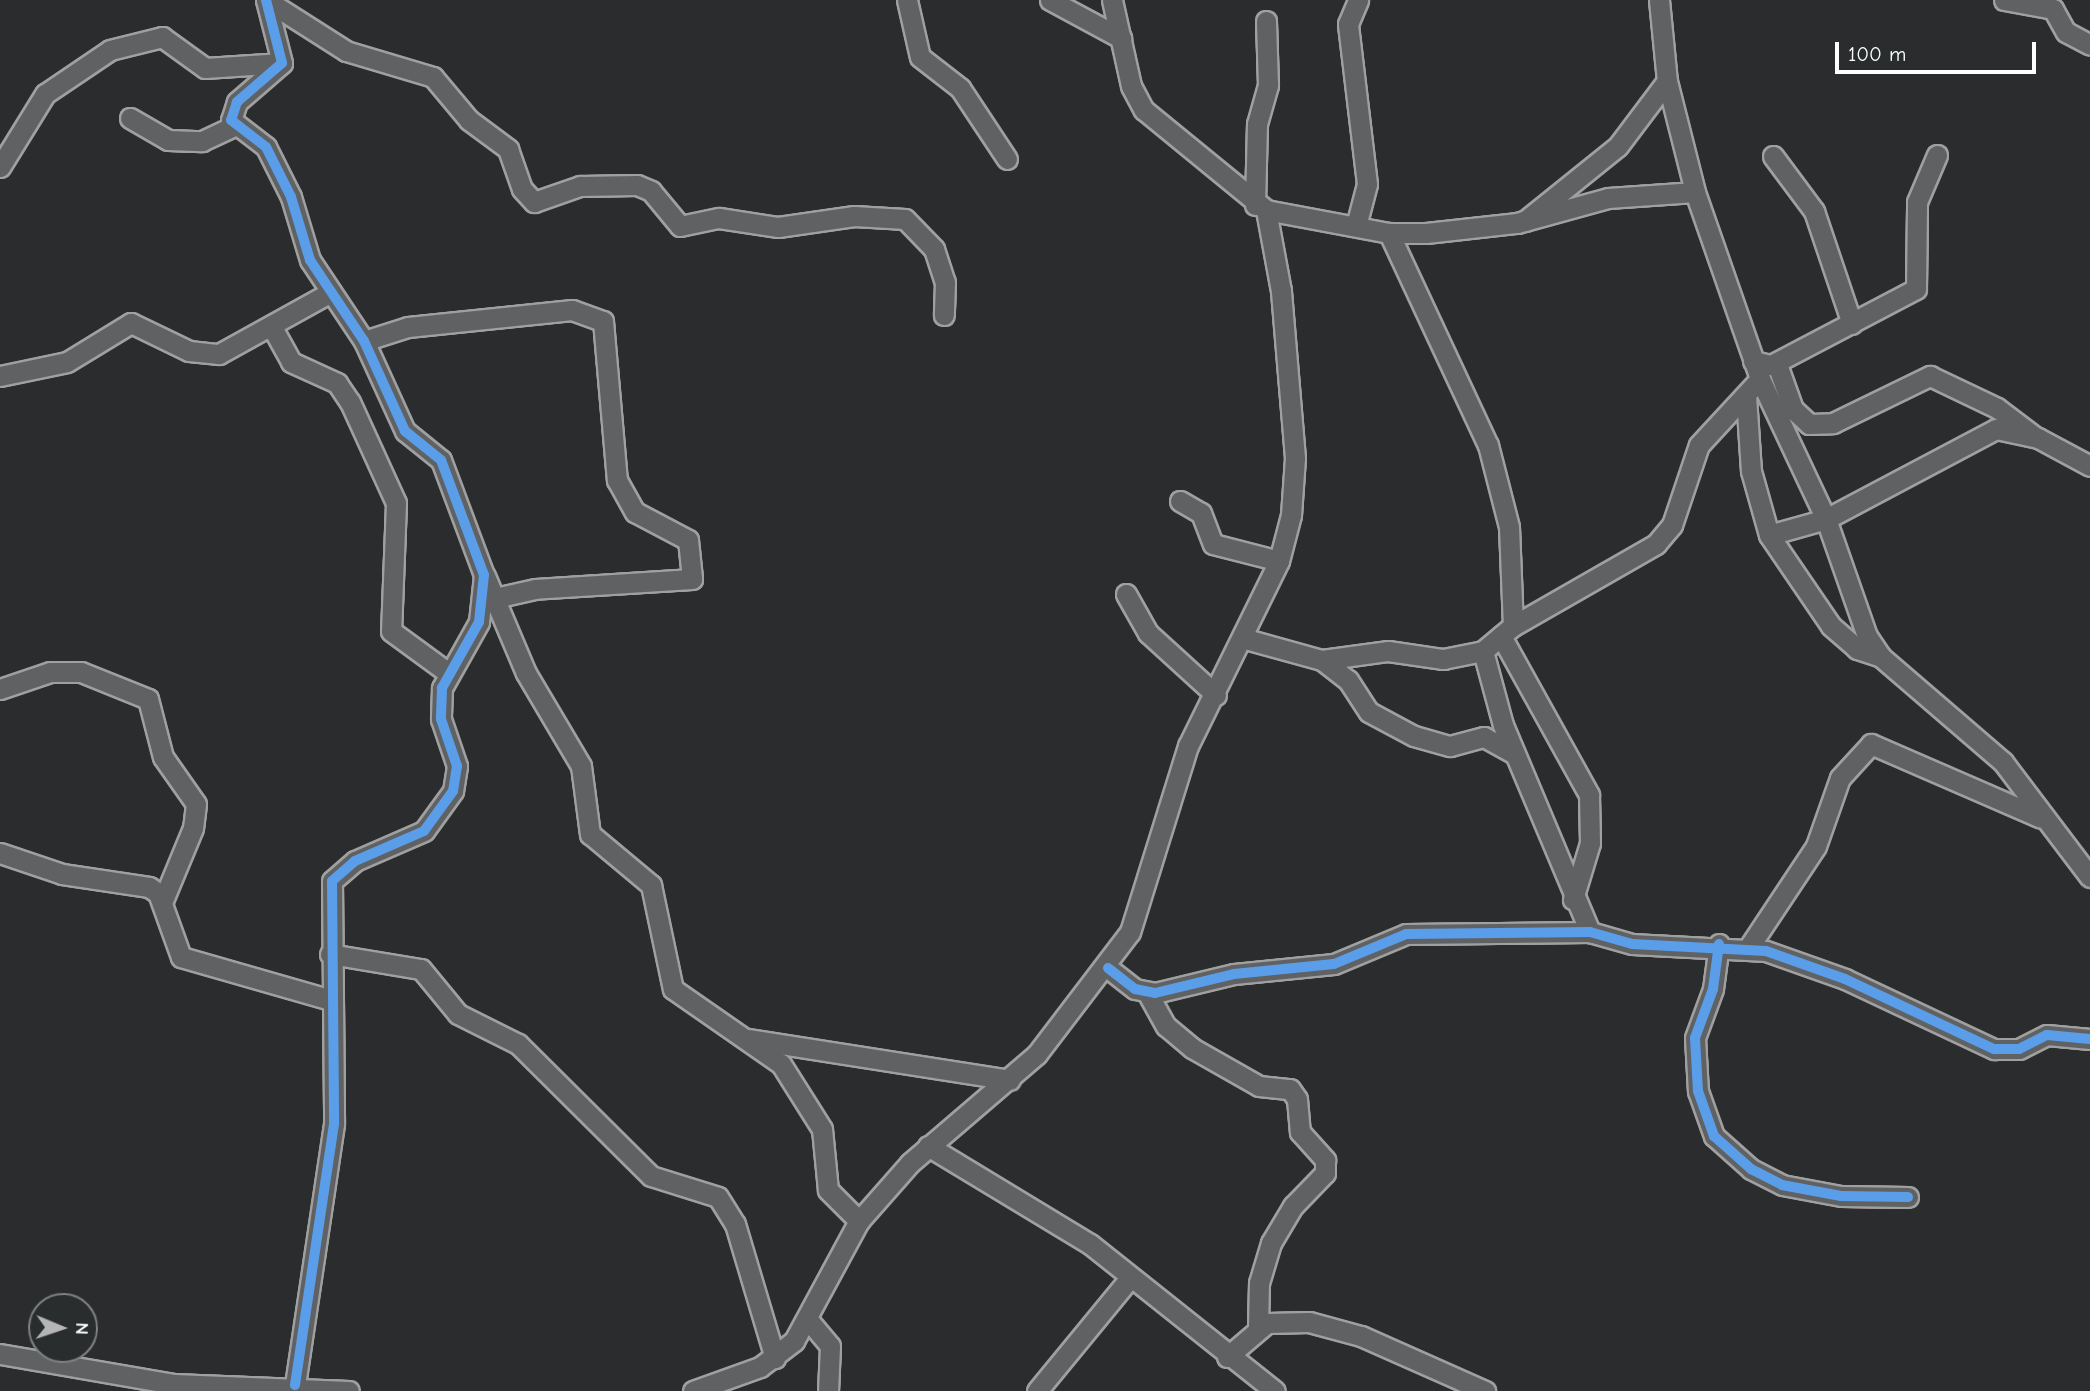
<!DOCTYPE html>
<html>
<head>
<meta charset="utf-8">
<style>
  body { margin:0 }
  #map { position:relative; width:2090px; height:1391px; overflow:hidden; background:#2b2c2d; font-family:"Comic Neue",sans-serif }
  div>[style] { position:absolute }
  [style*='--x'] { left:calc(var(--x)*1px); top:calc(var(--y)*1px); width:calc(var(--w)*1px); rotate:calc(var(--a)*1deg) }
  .roads { filter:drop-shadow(2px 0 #a0a0a0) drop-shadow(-2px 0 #a0a0a0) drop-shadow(0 2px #a0a0a0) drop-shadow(0 -2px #a0a0a0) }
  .minor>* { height:19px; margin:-9.5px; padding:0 9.5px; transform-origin:9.5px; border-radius:9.5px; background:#606162 }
  .cycleway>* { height:10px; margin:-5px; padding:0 5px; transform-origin:5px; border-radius:5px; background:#5a9eea }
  span { translate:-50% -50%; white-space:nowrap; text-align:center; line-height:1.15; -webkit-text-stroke:5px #2a2d2e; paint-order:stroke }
  .north { position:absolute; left:28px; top:1293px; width:70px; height:70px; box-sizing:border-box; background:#2a2d2e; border:2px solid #7f8182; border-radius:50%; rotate:92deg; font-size:19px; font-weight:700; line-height:28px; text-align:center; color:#fff }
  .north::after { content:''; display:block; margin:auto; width:24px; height:32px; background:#b5b5b6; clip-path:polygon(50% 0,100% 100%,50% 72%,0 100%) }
  .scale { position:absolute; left:1835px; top:42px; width:201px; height:32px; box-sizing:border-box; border:4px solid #fff; border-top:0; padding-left:9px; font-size:21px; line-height:24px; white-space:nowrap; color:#fff; -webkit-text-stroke:5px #2a2d2e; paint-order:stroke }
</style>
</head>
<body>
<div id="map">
  <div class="roads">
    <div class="minor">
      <i style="--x:266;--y:0;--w:65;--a:75.7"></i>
      <i style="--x:282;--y:63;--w:60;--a:139.1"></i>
      <i style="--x:237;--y:102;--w:19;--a:108"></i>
      <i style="--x:231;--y:120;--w:44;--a:37.6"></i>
      <i style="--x:266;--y:147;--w:56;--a:63.4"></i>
      <i style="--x:291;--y:197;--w:66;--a:73.2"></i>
      <i style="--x:310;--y:260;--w:97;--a:56.3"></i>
      <i style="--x:364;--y:341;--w:99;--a:65.5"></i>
      <i style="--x:405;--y:431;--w:46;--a:38.9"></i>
      <i style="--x:441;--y:460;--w:123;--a:69.5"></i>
      <i style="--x:484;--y:575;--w:47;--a:96.1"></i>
      <i style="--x:479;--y:622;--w:76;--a:119.3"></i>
      <i style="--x:442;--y:688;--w:31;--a:92"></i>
      <i style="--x:441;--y:719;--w:50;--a:71.2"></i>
      <i style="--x:457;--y:766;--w:25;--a:99"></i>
      <i style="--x:453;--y:791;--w:49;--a:125.9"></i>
      <i style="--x:424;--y:831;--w:75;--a:156.5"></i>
      <i style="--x:355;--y:861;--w:30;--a:139"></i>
      <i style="--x:332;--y:881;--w:243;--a:89.5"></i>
      <i style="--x:334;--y:1124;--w:264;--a:98.5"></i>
      <i style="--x:266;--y:0;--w:95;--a:32.5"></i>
      <i style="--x:346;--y:51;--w:91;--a:16.6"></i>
      <i style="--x:433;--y:77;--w:56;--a:50.1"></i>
      <i style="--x:469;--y:120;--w:49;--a:36.6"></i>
      <i style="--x:508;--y:149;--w:42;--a:70.7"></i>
      <i style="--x:522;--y:189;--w:18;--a:47"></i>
      <i style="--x:534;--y:202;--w:49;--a:-19.2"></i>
      <i style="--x:580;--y:186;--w:57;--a:-1"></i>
      <i style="--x:637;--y:185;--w:15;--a:23"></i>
      <i style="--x:651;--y:191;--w:45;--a:50.4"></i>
      <i style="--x:680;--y:226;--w:40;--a:-12"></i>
      <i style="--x:719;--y:218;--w:60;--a:8.7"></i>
      <i style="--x:778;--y:227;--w:77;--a:-8.2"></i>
      <i style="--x:854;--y:216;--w:51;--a:3.4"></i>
      <i style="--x:905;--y:219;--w:42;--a:46"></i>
      <i style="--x:934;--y:249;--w:35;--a:72"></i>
      <i style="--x:945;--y:282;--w:33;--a:92"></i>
      <i style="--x:907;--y:0;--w:58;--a:77.2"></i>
      <i style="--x:920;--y:57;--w:51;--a:37.8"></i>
      <i style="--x:960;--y:88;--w:85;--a:56.5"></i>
      <i style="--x:1050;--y:0;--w:81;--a:28.2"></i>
      <i style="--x:1112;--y:0;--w:88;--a:77.5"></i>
      <i style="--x:1131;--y:86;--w:27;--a:62"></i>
      <i style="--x:1144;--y:110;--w:158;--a:39.3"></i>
      <i style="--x:1266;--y:210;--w:125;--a:10.6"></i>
      <i style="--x:1389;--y:233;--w:37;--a:0"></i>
      <i style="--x:1426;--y:233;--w:92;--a:-6.3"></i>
      <i style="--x:1517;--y:223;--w:94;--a:-15.4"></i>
      <i style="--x:1608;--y:198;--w:87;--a:-3.9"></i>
      <i style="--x:1659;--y:0;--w:81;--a:84.4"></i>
      <i style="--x:1667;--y:81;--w:114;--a:75.8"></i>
      <i style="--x:1695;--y:192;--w:198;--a:70.8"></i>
      <i style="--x:1760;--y:379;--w:155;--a:64.8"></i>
      <i style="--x:1826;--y:519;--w:124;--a:70.7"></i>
      <i style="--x:1867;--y:636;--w:25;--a:56"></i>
      <i style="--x:1881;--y:657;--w:161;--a:40.7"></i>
      <i style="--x:2003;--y:762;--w:144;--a:52.9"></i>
      <i style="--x:2004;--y:0;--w:50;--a:10.4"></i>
      <i style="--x:2053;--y:9;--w:26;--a:61"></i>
      <i style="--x:2066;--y:32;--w:27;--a:28"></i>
      <i style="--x:130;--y:118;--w:44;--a:30.1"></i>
      <i style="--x:168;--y:140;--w:34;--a:2"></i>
      <i style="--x:202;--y:141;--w:38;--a:-25"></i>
      <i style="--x:1773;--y:156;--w:69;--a:53.3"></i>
      <i style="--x:1814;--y:211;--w:119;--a:71.4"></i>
      <i style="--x:0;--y:167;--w:86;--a:-58.3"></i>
      <i style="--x:45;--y:94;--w:78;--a:-34.1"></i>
      <i style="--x:110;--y:50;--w:54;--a:-14"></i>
      <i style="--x:162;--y:37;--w:53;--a:35.8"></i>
      <i style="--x:205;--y:68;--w:77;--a:-3.7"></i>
      <i style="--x:1255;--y:205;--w:81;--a:-88.6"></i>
      <i style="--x:1257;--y:124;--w:41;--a:-74.2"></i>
      <i style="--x:1268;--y:85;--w:64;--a:-91.8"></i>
      <i style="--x:1525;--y:221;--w:119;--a:-38.9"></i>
      <i style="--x:1618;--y:146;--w:81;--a:-53"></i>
      <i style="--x:1356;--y:226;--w:43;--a:-75.3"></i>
      <i style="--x:1367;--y:184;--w:161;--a:-96.8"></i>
      <i style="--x:1348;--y:24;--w:26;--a:-67"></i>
      <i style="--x:1389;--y:233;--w:234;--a:65"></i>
      <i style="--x:1488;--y:445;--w:85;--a:75.6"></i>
      <i style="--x:1509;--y:527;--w:99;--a:87.7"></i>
      <i style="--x:273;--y:329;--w:38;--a:61"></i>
      <i style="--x:291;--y:362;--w:51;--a:24.5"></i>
      <i style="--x:337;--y:383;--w:23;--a:56"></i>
      <i style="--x:350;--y:402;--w:111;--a:65.5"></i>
      <i style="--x:396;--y:503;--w:128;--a:92.2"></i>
      <i style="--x:391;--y:631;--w:69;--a:36.2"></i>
      <i style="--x:364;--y:341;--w:46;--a:-17.7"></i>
      <i style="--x:408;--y:327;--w:165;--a:-5.9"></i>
      <i style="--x:572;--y:310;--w:33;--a:20"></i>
      <i style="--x:603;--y:321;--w:160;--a:85"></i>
      <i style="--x:617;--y:480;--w:37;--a:61"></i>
      <i style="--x:635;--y:512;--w:60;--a:27.8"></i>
      <i style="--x:688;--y:540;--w:39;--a:84"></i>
      <i style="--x:692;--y:579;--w:157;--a:176.4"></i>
      <i style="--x:535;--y:589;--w:41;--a:167.3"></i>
      <i style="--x:1753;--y:361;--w:26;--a:13"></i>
      <i style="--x:1778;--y:367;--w:45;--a:70.3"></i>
      <i style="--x:1793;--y:409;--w:22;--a:43"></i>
      <i style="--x:1809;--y:424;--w:24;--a:-2"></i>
      <i style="--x:1833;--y:423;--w:108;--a:-25.9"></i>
      <i style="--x:1930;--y:376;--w:74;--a:25.5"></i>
      <i style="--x:1997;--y:408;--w:46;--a:37.1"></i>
      <i style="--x:1775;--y:363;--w:159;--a:-27.7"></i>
      <i style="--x:1916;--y:289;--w:87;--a:-89.3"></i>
      <i style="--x:1917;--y:202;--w:51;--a:-66.9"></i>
      <i style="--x:0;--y:376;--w:68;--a:-11.8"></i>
      <i style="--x:67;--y:362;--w:75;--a:-31.4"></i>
      <i style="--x:131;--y:323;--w:64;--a:25.8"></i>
      <i style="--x:189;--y:351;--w:30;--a:6"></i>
      <i style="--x:219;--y:354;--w:128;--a:-29"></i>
      <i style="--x:1746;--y:396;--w:75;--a:86.2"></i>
      <i style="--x:1751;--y:471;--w:66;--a:74.3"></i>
      <i style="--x:1769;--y:535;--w:110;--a:55.7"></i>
      <i style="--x:1831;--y:626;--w:35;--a:41"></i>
      <i style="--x:1857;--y:649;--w:25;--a:18"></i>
      <i style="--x:1180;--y:501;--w:24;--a:30"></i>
      <i style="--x:1201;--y:513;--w:33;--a:69"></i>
      <i style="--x:1213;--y:544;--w:68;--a:14.4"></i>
      <i style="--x:1769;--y:535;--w:59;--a:-15.7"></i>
      <i style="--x:1826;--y:519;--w:192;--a:-27.9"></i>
      <i style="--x:1996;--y:429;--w:43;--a:12.1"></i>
      <i style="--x:2038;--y:438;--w:59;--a:28.3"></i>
      <i style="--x:485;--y:576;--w:105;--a:67.1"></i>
      <i style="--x:526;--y:673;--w:108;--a:59.4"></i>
      <i style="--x:581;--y:766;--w:69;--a:82.5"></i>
      <i style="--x:590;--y:834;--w:80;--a:39.9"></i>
      <i style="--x:651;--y:885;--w:106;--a:78.1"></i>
      <i style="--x:673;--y:989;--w:131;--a:34.8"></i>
      <i style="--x:781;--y:1064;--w:77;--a:57.8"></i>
      <i style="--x:822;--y:1129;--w:61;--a:84.4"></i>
      <i style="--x:828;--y:1190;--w:44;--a:45"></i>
      <i style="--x:1126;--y:594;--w:45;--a:60.6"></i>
      <i style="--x:1148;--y:633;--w:92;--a:42.4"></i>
      <i style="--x:1501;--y:636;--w:182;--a:61"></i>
      <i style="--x:1589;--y:795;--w:48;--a:88.8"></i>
      <i style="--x:1590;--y:843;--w:59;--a:106.9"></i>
      <i style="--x:1242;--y:638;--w:83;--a:15.4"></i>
      <i style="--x:1322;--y:660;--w:67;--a:-7.8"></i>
      <i style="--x:1388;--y:651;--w:56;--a:8.3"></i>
      <i style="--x:1443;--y:659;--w:41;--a:-11.3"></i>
      <i style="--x:1483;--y:651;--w:39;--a:-40"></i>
      <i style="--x:1513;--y:626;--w:165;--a:-29.8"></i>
      <i style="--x:1656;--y:544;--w:25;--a:-50"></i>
      <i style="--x:1672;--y:525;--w:84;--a:-71.4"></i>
      <i style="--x:1699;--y:445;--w:90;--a:-47.3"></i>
      <i style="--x:1483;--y:651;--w:77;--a:74.9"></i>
      <i style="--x:1503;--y:725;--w:225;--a:67.2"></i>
      <i style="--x:1322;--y:660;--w:33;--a:38"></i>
      <i style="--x:1348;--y:680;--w:38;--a:57"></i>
      <i style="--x:1369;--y:712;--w:51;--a:28.1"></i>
      <i style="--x:1414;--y:736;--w:37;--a:16"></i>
      <i style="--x:1450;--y:746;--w:35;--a:-15"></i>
      <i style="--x:1484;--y:737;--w:35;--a:29"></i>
      <i style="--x:0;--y:689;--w:53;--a:-18.8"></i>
      <i style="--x:50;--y:672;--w:31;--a:0"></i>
      <i style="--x:81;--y:672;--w:72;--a:21.9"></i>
      <i style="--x:148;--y:699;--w:60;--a:75.5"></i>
      <i style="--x:163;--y:757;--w:57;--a:54.9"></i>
      <i style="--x:196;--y:804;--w:24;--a:97"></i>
      <i style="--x:193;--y:828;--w:81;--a:112.5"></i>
      <i style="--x:0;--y:853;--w:65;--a:18.7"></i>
      <i style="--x:62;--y:874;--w:88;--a:8.5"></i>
      <i style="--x:149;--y:887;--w:11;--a:34"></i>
      <i style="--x:158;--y:893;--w:68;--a:70.2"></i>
      <i style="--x:181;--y:957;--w:156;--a:16"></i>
      <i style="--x:1719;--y:944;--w:45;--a:97.6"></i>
      <i style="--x:1713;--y:989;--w:52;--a:110.2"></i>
      <i style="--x:1695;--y:1038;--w:53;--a:86.8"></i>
      <i style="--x:1698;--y:1091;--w:48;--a:70.4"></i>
      <i style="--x:1714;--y:1136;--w:50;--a:41.7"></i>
      <i style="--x:1751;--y:1169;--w:35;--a:27"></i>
      <i style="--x:1782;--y:1185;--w:60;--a:10.6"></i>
      <i style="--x:1841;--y:1196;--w:67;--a:0.9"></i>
      <i style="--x:1749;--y:947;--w:121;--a:-56.4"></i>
      <i style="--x:1816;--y:846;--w:72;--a:-70.6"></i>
      <i style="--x:1840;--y:778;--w:46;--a:-47.6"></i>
      <i style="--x:1871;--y:744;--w:185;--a:23.5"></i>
      <i style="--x:330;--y:954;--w:92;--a:9.4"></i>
      <i style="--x:421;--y:969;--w:58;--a:50.6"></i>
      <i style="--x:458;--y:1014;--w:67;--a:26.6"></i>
      <i style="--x:518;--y:1044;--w:187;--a:44.8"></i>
      <i style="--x:651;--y:1176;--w:70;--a:17.4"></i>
      <i style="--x:718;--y:1197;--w:32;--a:58"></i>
      <i style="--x:735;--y:1224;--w:140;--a:73.4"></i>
      <i style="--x:1108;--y:968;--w:34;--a:38"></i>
      <i style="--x:1135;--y:989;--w:20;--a:11"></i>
      <i style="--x:1155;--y:993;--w:81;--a:-13.5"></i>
      <i style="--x:1234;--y:974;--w:100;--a:-5.7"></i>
      <i style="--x:1334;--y:964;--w:78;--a:-22.6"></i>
      <i style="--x:1406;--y:934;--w:184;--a:-0.6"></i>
      <i style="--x:1590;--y:932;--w:44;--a:15.9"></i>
      <i style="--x:1632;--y:944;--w:134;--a:3"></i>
      <i style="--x:1766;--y:951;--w:84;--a:19.5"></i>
      <i style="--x:1845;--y:979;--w:165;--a:25.2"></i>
      <i style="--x:1994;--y:1049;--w:25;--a:0"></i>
      <i style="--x:2019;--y:1049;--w:31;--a:-27"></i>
      <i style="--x:2047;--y:1035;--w:43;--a:5.3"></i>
      <i style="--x:1148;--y:994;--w:37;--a:61"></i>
      <i style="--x:1166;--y:1026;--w:34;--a:40"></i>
      <i style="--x:1192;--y:1048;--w:77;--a:29.6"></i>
      <i style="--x:1259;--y:1086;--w:31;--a:6"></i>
      <i style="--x:1290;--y:1089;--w:12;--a:55"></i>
      <i style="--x:1297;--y:1099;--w:33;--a:85"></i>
      <i style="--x:1300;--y:1132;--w:38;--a:48"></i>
      <i style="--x:1325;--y:1160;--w:13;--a:90"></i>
      <i style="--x:1325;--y:1173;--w:46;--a:134.1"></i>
      <i style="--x:1293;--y:1206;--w:43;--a:120.7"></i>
      <i style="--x:1271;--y:1243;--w:42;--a:106.7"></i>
      <i style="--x:1259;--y:1283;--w:45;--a:91.3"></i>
      <i style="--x:749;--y:1039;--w:264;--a:8.9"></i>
      <i style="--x:928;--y:1146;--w:189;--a:31.2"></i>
      <i style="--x:1090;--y:1244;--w:236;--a:38.5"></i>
      <i style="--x:810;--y:1322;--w:31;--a:50"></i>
      <i style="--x:830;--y:1346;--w:45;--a:92.5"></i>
      <i style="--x:0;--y:1354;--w:177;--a:9.8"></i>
      <i style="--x:174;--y:1384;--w:175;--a:2.3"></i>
      <i style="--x:1227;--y:1357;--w:52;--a:-40.4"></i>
      <i style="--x:1267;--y:1323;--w:42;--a:-1.4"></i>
      <i style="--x:1309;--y:1322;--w:54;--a:15.1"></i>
      <i style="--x:1361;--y:1336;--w:136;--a:23.9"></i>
      <i style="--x:693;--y:1391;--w:71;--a:-19.7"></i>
      <i style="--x:760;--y:1367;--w:43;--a:-37.4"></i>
      <i style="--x:794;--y:1341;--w:136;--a:-61.6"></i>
      <i style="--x:859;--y:1221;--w:77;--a:-48.7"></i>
      <i style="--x:910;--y:1163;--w:167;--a:-40.6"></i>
      <i style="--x:1037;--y:1054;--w:153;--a:-52.7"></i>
      <i style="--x:1130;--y:932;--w:195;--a:-72.7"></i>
      <i style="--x:1188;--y:746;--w:206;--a:-63.8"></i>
      <i style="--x:1279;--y:561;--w:48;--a:-75.4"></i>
      <i style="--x:1291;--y:515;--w:57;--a:-86"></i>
      <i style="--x:1295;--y:458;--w:168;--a:-94.8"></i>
      <i style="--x:1281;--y:291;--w:82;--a:-100.5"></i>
      <i style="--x:1037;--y:1391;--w:145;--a:-50.6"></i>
    </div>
  </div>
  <div class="cycleway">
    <i style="--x:266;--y:0;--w:65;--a:75.7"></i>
    <i style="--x:282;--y:63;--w:60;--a:139.1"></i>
    <i style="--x:237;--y:102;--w:19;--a:108"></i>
    <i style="--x:231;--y:120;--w:44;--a:37.6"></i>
    <i style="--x:266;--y:147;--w:56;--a:63.4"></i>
    <i style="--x:291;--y:197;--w:66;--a:73.2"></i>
    <i style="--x:310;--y:260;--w:97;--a:56.3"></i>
    <i style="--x:364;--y:341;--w:99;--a:65.5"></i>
    <i style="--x:405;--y:431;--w:46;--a:38.9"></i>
    <i style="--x:441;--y:460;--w:123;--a:69.5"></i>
    <i style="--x:484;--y:575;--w:47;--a:96.1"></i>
    <i style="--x:479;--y:622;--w:76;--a:119.3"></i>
    <i style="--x:442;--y:688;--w:31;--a:92"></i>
    <i style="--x:441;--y:719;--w:50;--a:71.2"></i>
    <i style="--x:457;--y:766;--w:25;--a:99"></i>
    <i style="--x:453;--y:791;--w:49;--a:125.9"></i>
    <i style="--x:424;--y:831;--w:75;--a:156.5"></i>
    <i style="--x:355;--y:861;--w:30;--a:139"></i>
    <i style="--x:332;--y:881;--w:243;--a:89.5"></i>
    <i style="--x:334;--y:1124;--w:264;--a:98.5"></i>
    <i style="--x:1719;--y:944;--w:45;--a:97.6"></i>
    <i style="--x:1713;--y:989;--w:52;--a:110.2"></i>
    <i style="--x:1695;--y:1038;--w:53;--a:86.8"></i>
    <i style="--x:1698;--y:1091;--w:48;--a:70.4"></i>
    <i style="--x:1714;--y:1136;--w:50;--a:41.7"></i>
    <i style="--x:1751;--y:1169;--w:35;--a:27"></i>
    <i style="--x:1782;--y:1185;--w:60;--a:10.6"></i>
    <i style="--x:1841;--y:1196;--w:67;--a:0.9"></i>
    <i style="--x:1108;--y:968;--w:34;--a:38"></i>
    <i style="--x:1135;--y:989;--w:20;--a:11"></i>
    <i style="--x:1155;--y:993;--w:81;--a:-13.5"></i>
    <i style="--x:1234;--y:974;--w:100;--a:-5.7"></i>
    <i style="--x:1334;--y:964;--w:78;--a:-22.6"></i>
    <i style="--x:1406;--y:934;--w:184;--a:-0.6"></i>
    <i style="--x:1590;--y:932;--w:44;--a:15.9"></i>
    <i style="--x:1632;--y:944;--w:134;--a:3"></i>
    <i style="--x:1766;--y:951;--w:84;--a:19.5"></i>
    <i style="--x:1845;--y:979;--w:165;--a:25.2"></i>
    <i style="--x:1994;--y:1049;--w:25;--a:0"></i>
    <i style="--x:2019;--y:1049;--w:31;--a:-27"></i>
    <i style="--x:2047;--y:1035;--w:43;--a:5.3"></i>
  </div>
  <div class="north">N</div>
  <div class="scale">100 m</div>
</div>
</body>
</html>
